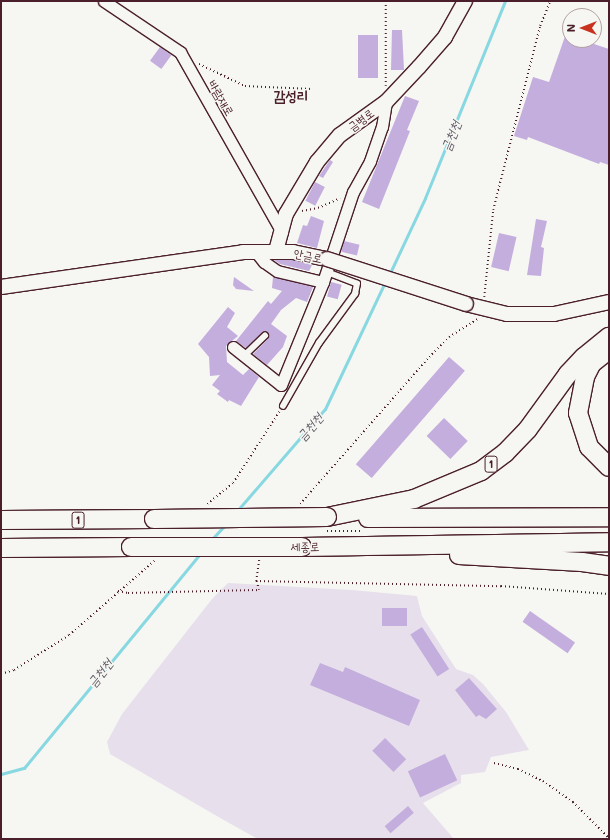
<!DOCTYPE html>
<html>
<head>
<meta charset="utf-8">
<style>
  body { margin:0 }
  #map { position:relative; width:610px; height:840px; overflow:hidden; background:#f6f6f2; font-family:Mali,"Poor Story",sans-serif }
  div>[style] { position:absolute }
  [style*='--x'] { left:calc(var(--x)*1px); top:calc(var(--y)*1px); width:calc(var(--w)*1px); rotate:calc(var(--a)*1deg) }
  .built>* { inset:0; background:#e7e0ec }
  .stream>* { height:3px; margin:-1.5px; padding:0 1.5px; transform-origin:1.5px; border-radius:1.5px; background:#88d8e2 }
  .building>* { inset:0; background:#c4aedd; transform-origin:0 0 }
  .path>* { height:1.5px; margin-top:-0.75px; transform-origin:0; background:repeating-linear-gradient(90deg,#4a1f2b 0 1px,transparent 0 4px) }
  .roads { filter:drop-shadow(1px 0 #4a1f2b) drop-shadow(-1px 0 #4a1f2b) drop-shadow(0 1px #4a1f2b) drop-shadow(0 -1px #4a1f2b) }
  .service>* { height:5.5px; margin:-2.75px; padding:0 2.75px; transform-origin:2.75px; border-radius:2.75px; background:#f6f6f2 }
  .minor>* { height:11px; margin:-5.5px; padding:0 5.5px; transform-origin:5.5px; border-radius:5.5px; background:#f6f6f2 }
  .tertiary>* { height:14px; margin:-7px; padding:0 7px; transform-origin:7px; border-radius:7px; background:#f6f6f2 }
  .trunk>* { height:18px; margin:-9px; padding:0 9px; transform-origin:9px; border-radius:9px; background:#f6f6f2 }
  .bridges { filter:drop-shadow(1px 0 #4a1f2b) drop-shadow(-1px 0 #4a1f2b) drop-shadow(0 1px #4a1f2b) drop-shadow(0 -1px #4a1f2b) }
  .tertiary-bridge>* { height:14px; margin:-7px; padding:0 7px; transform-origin:7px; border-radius:7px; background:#f6f6f2 }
  .trunk-bridge>* { height:18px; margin:-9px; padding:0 9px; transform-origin:9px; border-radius:9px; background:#f6f6f2 }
  span { translate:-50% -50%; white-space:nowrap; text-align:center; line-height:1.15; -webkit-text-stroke:3px #f6f6f2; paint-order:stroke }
  .shield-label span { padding:1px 3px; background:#f6f6f2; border:1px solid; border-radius:3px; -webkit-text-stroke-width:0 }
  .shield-label { font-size:11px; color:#4a1f2b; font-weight:700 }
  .street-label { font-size:12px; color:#4a1f2b }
  .water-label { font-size:13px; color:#5d5662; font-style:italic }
  .quarter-label { font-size:14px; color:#4a1f2b; font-weight:700 }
  .frame { position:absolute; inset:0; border:2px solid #4a1f2b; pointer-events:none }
  .north { position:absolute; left:562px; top:8px; width:40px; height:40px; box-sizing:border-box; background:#f6f6f2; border:1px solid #b1a0a2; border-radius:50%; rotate:270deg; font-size:11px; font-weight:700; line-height:16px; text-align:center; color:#4a1f2b }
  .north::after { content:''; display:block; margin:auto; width:14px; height:18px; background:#c8321e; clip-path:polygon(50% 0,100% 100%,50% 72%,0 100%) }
</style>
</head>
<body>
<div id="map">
  <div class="built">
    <i style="clip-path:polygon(228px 583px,352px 590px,417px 596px,422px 616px,456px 669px,473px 675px,483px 684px,506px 712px,529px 750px,491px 757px,485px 772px,461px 775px,461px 783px,423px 803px,454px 839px,258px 839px,222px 819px,110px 754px,107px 742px,122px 714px,212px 599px)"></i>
  </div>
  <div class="stream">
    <i style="--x:389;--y:275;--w:85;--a:-64.9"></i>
    <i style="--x:425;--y:198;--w:213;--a:-67.9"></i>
    <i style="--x:236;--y:512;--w:136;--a:-49.2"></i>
    <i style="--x:325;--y:409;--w:140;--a:-64.7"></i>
    <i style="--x:211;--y:540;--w:21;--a:-47"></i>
    <i style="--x:1;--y:774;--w:24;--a:-15"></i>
    <i style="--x:24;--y:768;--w:277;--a:-50.6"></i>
  </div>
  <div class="building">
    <i style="clip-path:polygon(569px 25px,570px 40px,582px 40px,609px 49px,609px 165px,600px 162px,599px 164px,528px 137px,527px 140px,514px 136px,533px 77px,549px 82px)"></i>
    <i style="clip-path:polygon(392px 30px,402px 30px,404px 70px,391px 70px)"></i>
    <i style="left:358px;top:35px;width:20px;height:43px"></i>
    <i style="left:160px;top:47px;width:14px;height:17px;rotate:36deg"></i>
    <i style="clip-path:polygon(405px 96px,419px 101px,407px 130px,410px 131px,379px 209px,362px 202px)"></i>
    <i style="clip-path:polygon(330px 160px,333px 162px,323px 178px,319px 176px)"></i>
    <i style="left:315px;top:182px;width:11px;height:21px;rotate:27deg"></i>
    <i style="clip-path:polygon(311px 216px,324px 221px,317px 248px,297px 243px,303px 225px,307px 226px)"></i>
    <i style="clip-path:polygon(536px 219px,547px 221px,541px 247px,544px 248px,541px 276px,527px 275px)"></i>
    <i style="left:499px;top:233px;width:18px;height:35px;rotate:13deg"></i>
    <i style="left:344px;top:241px;width:16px;height:11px;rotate:14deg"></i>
    <i style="clip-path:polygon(274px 260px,292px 260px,312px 265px,309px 271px,280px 264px)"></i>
    <i style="clip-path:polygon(234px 277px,254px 291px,236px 289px,233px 285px)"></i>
    <i style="clip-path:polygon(273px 277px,313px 287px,307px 302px,296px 298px,281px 310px,271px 324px,287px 336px,283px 347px,267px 365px,253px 354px,268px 339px,268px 333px,262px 333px,246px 348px,236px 341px,268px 301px,271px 304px,282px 291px,272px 288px)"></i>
    <i style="left:331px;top:282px;width:11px;height:15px;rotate:15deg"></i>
    <i style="clip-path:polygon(228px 307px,235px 313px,227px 327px,238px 336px,226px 346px,227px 362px,243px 375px,249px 369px,259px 377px,241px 406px,229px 400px,228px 402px,217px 394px,220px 391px,212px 385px,220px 375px,210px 376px,209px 357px,198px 344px)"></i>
    <i style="left:449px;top:357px;width:21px;height:142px;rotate:41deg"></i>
    <i style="left:444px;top:418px;width:33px;height:25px;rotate:44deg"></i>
    <i style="left:382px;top:608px;width:25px;height:18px"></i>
    <i style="left:530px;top:611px;width:55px;height:13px;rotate:35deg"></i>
    <i style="left:422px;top:627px;width:50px;height:14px;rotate:57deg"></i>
    <i style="clip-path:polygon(320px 663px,343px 672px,345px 667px,420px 700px,409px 726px,310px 685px)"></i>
    <i style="clip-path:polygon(469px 678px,497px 709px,486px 719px,479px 715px,476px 717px,455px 690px)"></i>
    <i style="left:385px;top:738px;width:30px;height:18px;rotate:45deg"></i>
    <i style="left:445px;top:754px;width:29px;height:41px;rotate:65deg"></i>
    <i style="left:408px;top:806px;width:9px;height:31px;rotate:49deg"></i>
  </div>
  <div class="path">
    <i style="--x:386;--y:1;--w:85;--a:90"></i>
    <i style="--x:199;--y:64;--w:51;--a:25.6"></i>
    <i style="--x:245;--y:86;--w:68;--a:2.5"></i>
    <i style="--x:302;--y:211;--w:16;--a:-11"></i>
    <i style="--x:318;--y:208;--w:24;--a:-24"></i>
    <i style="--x:484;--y:297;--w:87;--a:-84.1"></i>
    <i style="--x:493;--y:210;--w:190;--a:-75.7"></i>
    <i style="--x:540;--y:26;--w:27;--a:-68"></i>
    <i style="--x:207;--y:504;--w:33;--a:-39"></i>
    <i style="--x:233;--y:483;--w:85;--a:-57.1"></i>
    <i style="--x:300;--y:504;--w:196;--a:-48.7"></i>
    <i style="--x:429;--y:357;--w:28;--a:-45"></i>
    <i style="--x:449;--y:337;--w:34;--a:-32"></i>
    <i style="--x:327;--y:531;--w:36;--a:0"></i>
    <i style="--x:256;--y:581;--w:245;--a:1.2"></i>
    <i style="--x:501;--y:586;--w:108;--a:4.2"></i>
    <i style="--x:118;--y:591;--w:10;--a:11"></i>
    <i style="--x:128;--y:593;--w:131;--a:-1.3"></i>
    <i style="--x:259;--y:590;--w:9;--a:-108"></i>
    <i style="--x:256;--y:581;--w:21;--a:-82"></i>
    <i style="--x:1;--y:674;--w:14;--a:-17"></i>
    <i style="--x:14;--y:670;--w:65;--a:-32.5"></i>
    <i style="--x:69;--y:635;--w:113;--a:-41"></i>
    <i style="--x:494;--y:763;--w:25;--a:14"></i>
    <i style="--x:518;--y:769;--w:28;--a:26"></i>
    <i style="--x:543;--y:781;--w:37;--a:35"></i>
    <i style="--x:573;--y:802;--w:51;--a:45"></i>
  </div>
  <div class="roads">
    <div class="service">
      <i style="--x:244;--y:356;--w:29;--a:-44"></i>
      <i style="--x:283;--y:406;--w:73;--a:-60.3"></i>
      <i style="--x:319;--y:343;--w:61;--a:-53.7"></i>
      <i style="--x:355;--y:294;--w:10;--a:-79"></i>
      <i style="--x:357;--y:284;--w:33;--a:-159"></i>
    </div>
    <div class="minor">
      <i style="--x:104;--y:1;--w:92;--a:33.9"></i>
      <i style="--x:180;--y:52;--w:207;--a:60.5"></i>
      <i style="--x:323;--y:282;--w:95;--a:-71.6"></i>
      <i style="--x:353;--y:192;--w:35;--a:-61"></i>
      <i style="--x:370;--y:161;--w:36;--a:-71"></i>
      <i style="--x:382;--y:127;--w:25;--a:-81"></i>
      <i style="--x:233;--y:347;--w:61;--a:38.4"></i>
      <i style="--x:281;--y:385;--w:111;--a:-67.8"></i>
      <i style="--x:323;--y:282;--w:47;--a:-166.6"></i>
      <i style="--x:277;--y:271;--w:16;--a:-145"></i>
      <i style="--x:264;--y:262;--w:13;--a:-129"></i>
    </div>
    <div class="tertiary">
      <i style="--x:276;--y:251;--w:38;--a:-75"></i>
      <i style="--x:286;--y:214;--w:61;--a:-59.2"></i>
      <i style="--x:317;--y:162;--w:35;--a:-50"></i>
      <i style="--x:340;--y:135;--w:57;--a:-35.7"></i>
      <i style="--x:386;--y:102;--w:48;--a:-46.7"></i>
      <i style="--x:419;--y:67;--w:40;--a:-49"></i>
      <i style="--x:445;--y:37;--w:41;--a:-60.9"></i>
      <i style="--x:1;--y:287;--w:245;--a:-8.2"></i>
      <i style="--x:243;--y:252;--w:50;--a:0"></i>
      <i style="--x:293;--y:252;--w:35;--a:12"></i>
      <i style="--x:466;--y:304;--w:42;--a:13.7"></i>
      <i style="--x:507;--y:314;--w:47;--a:0"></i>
      <i style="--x:554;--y:314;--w:56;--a:-12.3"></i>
    </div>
    <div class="trunk">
      <i style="--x:605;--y:353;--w:16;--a:142"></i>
      <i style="--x:592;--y:363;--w:16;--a:117"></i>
      <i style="--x:585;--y:377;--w:37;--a:101"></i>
      <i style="--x:578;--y:413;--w:36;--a:72"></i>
      <i style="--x:589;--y:447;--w:28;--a:45"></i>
      <i style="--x:327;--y:517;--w:89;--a:-11.7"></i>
      <i style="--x:414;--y:499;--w:73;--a:-22.7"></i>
      <i style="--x:481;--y:471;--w:30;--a:-37"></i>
      <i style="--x:505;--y:453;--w:33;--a:-46"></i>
      <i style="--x:528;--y:429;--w:68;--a:-54"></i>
      <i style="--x:568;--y:374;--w:23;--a:-47"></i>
      <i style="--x:584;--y:357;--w:32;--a:-39"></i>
      <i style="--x:368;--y:518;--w:241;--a:-0.2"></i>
      <i style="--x:1;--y:520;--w:153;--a:-0.4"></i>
      <i style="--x:302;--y:547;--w:307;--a:-0.9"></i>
      <i style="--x:1;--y:548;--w:130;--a:-0.4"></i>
      <i style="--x:459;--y:555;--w:123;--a:3.3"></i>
      <i style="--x:582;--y:562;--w:27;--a:8"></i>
    </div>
  </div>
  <div class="bridges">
    <div class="tertiary-bridge">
      <i style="--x:327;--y:259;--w:146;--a:17.9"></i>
    </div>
    <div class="trunk-bridge">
      <i style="--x:154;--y:519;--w:173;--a:-0.7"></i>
      <i style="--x:131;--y:547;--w:171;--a:0"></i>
    </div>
  </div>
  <div class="shield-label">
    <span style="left:491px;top:464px">1</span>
    <span style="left:78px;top:520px">1</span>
  </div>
  <div class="street-label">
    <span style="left:221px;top:98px;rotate:60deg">바람재로</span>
    <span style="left:361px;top:120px;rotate:-36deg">금병로</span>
    <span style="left:308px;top:256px;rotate:12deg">안금로</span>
    <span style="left:305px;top:547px;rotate:-1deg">세종로</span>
  </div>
  <div class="water-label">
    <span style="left:451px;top:136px;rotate:-68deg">금천천</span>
    <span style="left:310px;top:427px;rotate:-49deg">금천천</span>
    <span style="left:100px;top:673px;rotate:-51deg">금천천</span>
  </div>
  <div class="quarter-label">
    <span style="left:291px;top:96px">감성리</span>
  </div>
  <div class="frame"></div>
  <div class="north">N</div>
</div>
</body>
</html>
